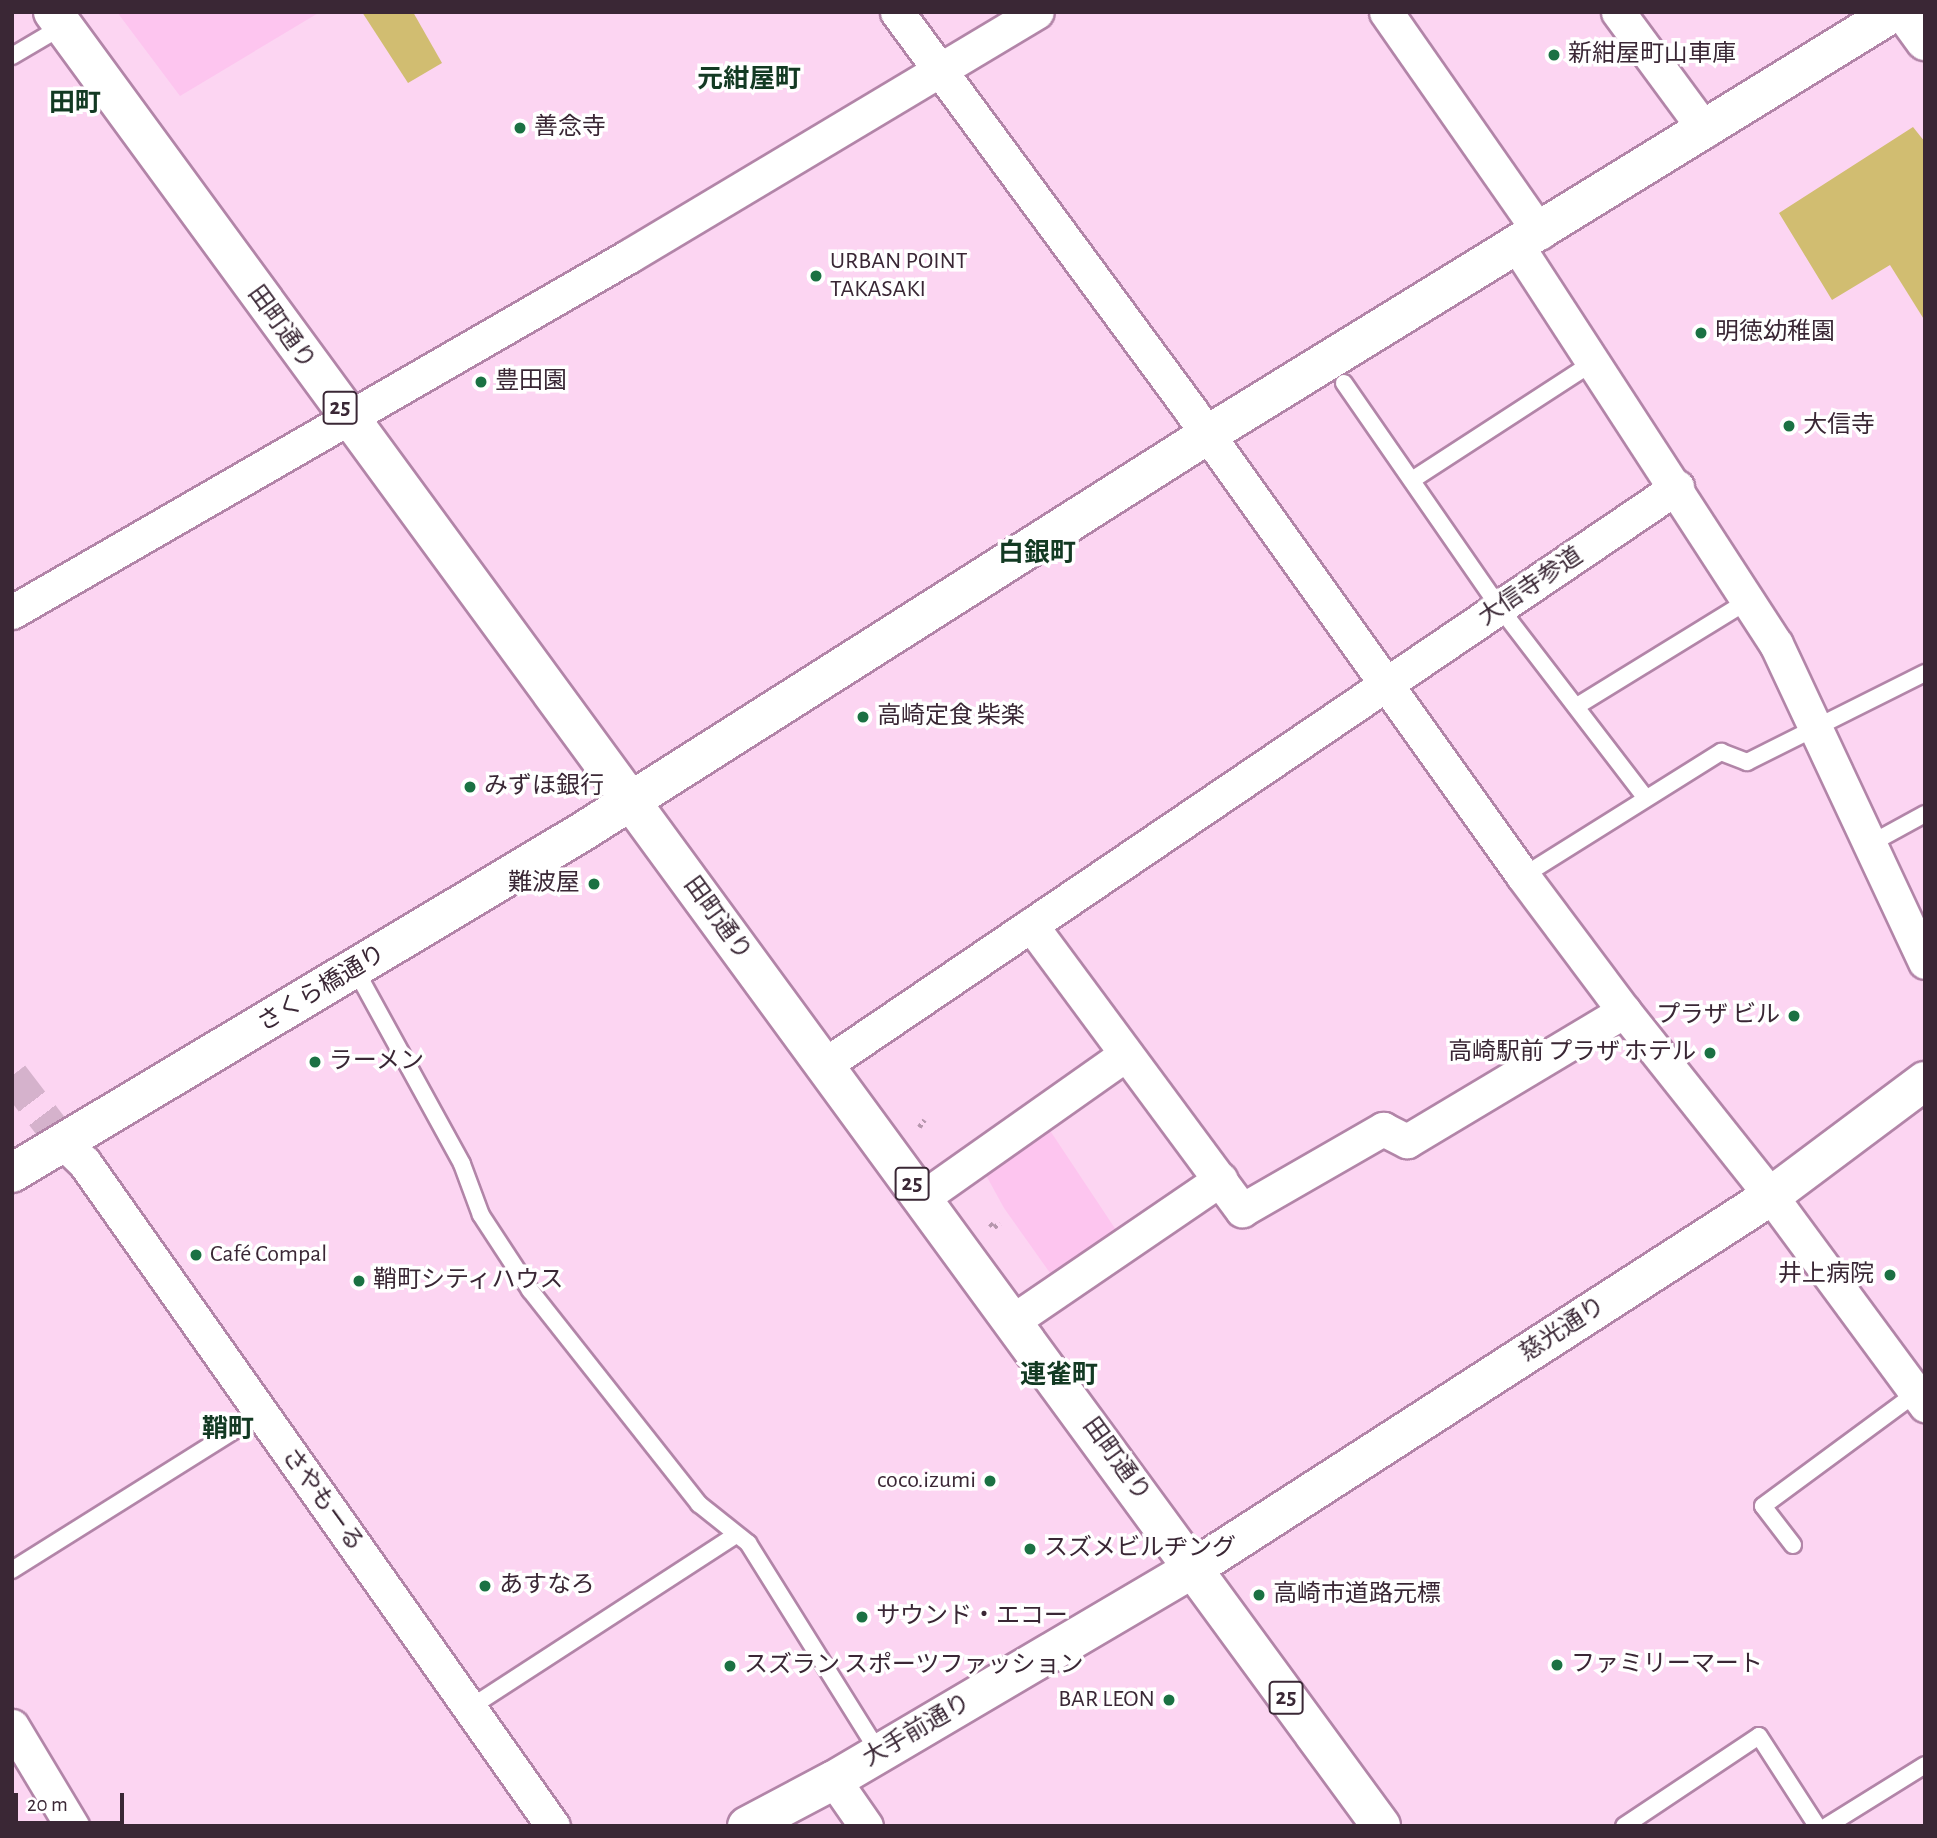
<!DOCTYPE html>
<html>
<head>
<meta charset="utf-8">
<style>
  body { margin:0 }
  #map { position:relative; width:1937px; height:1838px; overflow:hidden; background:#fcd5f2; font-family:"Alegreya Sans","Noto Sans JP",sans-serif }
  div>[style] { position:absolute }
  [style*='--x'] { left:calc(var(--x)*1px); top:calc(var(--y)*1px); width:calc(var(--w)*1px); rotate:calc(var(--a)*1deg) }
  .built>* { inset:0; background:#fdc5ef }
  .green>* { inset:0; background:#d1bd71 }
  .street-tunnel>* { height:33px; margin-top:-16.5px; transform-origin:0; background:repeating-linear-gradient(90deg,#d5b2cc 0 33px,transparent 0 50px) }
  .path>* { height:4.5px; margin-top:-2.25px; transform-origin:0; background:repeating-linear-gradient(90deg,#b696ad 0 3.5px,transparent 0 7px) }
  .roads { filter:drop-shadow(2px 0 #b285a8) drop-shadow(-2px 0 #b285a8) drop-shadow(0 2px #b285a8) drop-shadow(0 -2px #b285a8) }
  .lane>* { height:16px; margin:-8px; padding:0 8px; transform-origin:8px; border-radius:8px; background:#fff }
  .street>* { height:33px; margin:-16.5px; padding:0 16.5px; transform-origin:16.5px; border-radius:16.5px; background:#fff }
  .secondary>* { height:38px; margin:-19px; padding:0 19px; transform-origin:19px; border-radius:19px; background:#fff }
  .primary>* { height:38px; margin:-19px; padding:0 19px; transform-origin:19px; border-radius:19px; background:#fff }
  .dots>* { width:19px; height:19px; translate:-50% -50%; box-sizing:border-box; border:4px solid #fff; border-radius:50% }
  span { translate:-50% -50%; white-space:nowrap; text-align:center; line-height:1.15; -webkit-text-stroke:7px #fff; paint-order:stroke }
  .shield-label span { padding:2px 5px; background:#fff; border:2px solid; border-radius:5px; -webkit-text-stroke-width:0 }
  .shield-label { font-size:23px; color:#3a2735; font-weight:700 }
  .poi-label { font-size:24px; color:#3a2735 }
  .left { translate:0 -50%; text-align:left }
  .right { translate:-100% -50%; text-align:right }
  .street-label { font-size:24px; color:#3a2735 }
  .neighbourhood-label { font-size:26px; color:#133a23; font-weight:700 }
  .frame { position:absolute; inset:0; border:14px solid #3a2735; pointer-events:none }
  .scale { position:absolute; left:14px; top:1793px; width:110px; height:32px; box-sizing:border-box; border:4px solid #3a2735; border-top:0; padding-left:9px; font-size:21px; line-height:24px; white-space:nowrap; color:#3a2735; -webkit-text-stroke:5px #fff; paint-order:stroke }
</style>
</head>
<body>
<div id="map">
  <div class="built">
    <i style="clip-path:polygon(117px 12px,320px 12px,180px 96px)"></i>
    <i style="clip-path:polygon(1047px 1126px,1120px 1236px,1055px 1280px,1004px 1208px,982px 1168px)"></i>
  </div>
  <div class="green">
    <i style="clip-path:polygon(362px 12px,413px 12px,442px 63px,408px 83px)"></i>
    <i style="clip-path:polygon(1913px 127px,1925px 142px,1925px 321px,1890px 265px,1832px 300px,1779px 213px)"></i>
  </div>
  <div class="street-tunnel">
    <i style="--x:12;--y:1075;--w:86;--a:52.6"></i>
  </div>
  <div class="path">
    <i style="--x:919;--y:1127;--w:9;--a:-54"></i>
    <i style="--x:990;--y:1223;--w:6;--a:45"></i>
    <i style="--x:994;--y:1227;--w:7;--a:-34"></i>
  </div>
  <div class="roads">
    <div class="lane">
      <i style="--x:12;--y:56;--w:59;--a:-30.5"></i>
      <i style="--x:1344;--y:383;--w:274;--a:55.3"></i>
      <i style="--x:1500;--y:608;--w:237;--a:52.5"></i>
      <i style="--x:1412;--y:480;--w:217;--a:-33"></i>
      <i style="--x:1577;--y:706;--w:201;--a:-31.6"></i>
      <i style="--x:1872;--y:843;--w:60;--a:-28.7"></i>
      <i style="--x:1523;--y:876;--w:234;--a:-32.1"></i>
      <i style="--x:1721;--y:752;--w:28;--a:21"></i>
      <i style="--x:1747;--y:762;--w:199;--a:-26.6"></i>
      <i style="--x:355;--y:969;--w:222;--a:61.2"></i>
      <i style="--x:462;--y:1164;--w:54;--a:69.6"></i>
      <i style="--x:481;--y:1215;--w:90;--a:56.8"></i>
      <i style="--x:530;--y:1290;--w:273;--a:51.7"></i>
      <i style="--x:699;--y:1504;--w:63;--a:38.5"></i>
      <i style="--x:748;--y:1543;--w:248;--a:58"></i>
      <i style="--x:1793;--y:1545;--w:49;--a:-127.6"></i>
      <i style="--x:1763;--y:1506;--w:190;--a:-36.4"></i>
      <i style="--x:12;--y:1570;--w:292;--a:-32.1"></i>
      <i style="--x:471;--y:1707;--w:316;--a:-33"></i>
      <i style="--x:1624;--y:1826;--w:162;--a:-33.7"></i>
      <i style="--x:1759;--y:1736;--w:107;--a:57.2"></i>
      <i style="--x:1827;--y:1826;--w:115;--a:-31.9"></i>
    </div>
    <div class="street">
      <i style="--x:897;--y:12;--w:496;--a:53.6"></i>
      <i style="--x:1191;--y:411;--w:571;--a:54.47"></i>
      <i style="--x:1523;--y:876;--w:169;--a:53.2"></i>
      <i style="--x:1624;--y:1011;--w:236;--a:51.5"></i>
      <i style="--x:1771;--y:1196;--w:260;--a:53.6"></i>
      <i style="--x:1386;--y:12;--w:269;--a:55.1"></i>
      <i style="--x:1618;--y:12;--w:147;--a:53.6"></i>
      <i style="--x:1518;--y:247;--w:473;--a:57"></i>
      <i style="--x:1776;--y:644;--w:351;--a:64.9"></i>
      <i style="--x:12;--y:612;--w:712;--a:-29.98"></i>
      <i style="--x:629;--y:256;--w:475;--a:-30.9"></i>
      <i style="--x:1031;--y:925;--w:355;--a:53.5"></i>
      <i style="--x:1242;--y:1210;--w:163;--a:-29.9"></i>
      <i style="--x:1383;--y:1129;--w:27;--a:27"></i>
      <i style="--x:1407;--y:1141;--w:253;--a:-30.9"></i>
      <i style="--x:823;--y:1066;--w:1032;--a:-34.14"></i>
      <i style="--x:64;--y:1143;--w:28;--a:44"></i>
      <i style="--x:84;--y:1162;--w:813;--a:54.77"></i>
      <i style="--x:922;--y:1198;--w:248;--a:-35.2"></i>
      <i style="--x:1014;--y:1320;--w:250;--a:-34.3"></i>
      <i style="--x:12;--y:1726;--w:117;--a:59"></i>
      <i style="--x:834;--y:1780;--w:56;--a:55.2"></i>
    </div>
    <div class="secondary">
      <i style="--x:1904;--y:12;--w:36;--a:54"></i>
      <i style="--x:12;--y:1173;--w:664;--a:-30.89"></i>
      <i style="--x:582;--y:832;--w:740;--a:-32.42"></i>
      <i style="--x:1207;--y:435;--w:807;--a:-31.62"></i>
      <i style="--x:1194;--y:1568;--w:687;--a:-32.81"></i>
      <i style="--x:1771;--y:1196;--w:192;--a:-36.8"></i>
    </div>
    <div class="primary">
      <i style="--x:53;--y:12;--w:2248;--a:53.79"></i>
      <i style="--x:747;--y:1826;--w:98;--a:-27.9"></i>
      <i style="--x:834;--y:1780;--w:418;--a:-30.5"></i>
    </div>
  </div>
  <div class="dots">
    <i style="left:1554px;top:55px;background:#1b7143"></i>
    <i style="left:520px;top:128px;background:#1b7143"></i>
    <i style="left:816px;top:276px;background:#1b7143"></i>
    <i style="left:1701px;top:333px;background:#1b7143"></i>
    <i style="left:481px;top:382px;background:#1b7143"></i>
    <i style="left:1789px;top:426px;background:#1b7143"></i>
    <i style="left:863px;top:717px;background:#1b7143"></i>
    <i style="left:470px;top:787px;background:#1b7143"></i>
    <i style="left:594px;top:884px;background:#1b7143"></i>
    <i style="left:1794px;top:1016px;background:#1b7143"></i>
    <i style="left:1710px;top:1053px;background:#1b7143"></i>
    <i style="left:315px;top:1062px;background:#1b7143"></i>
    <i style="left:196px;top:1255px;background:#1b7143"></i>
    <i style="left:1890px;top:1275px;background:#1b7143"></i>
    <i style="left:359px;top:1281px;background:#1b7143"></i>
    <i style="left:990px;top:1481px;background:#1b7143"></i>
    <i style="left:1030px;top:1549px;background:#1b7143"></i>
    <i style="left:485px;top:1586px;background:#1b7143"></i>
    <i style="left:1259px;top:1595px;background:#1b7143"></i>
    <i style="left:862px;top:1617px;background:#1b7143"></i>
    <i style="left:1557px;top:1665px;background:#1b7143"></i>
    <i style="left:730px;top:1666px;background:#1b7143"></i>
    <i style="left:1169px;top:1700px;background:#1b7143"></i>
  </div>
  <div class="shield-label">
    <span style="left:340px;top:408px">25</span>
    <span style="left:912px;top:1184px">25</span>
    <span style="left:1286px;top:1698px">25</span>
  </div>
  <div class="poi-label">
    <span class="left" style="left:1568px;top:55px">新紺屋町山車庫</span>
    <span class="left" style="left:534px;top:128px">善念寺</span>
    <span class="left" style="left:830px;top:276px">URBAN POINT<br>TAKASAKI</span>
    <span class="left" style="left:1715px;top:333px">明徳幼稚園</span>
    <span class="left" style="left:495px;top:382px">豊田園</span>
    <span class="left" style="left:1803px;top:426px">大信寺</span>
    <span class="left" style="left:877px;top:717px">高崎定食 柴楽</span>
    <span class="left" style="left:484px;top:787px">みずほ銀行</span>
    <span class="right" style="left:580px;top:884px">難波屋</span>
    <span class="right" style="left:1780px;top:1016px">プラザ ビル</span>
    <span class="right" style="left:1696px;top:1053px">高崎駅前 プラザ ホテル</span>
    <span class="left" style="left:329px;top:1062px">ラーメン</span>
    <span class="left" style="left:210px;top:1255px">Café Compal</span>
    <span class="right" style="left:1874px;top:1275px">井上病院</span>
    <span class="left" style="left:373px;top:1281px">鞘町シティハウス</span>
    <span class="right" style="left:976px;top:1481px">coco.izumi</span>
    <span class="left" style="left:1044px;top:1549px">スズメビルヂング</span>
    <span class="left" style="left:499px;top:1586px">あすなろ</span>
    <span class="left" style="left:1273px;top:1595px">高崎市道路元標</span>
    <span class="left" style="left:876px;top:1617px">サウンド・エコー</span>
    <span class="left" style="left:1571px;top:1665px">ファミリーマート</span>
    <span class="left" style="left:744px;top:1666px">スズラン スポーツファッション</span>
    <span class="right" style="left:1155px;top:1700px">BAR LEON</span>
  </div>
  <div class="street-label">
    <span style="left:281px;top:328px;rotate:54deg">田町通り</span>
    <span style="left:1531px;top:587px;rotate:-34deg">大信寺参道</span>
    <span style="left:717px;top:919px;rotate:54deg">田町通り</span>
    <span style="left:322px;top:989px;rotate:-31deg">さくら橋通り</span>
    <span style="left:1563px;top:1330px;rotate:-33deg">慈光通り</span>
    <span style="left:1116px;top:1460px;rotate:54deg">田町通り</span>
    <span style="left:322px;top:1500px;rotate:54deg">さやもーる</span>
    <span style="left:917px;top:1731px;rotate:-30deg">大手前通り</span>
  </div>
  <div class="neighbourhood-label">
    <span style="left:749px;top:80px">元紺屋町</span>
    <span style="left:75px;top:104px">田町</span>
    <span style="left:1037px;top:554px">白銀町</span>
    <span style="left:1059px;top:1376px">連雀町</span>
    <span style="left:228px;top:1430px">鞘町</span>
  </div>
  <div class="frame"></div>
  <div class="scale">20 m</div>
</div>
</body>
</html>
